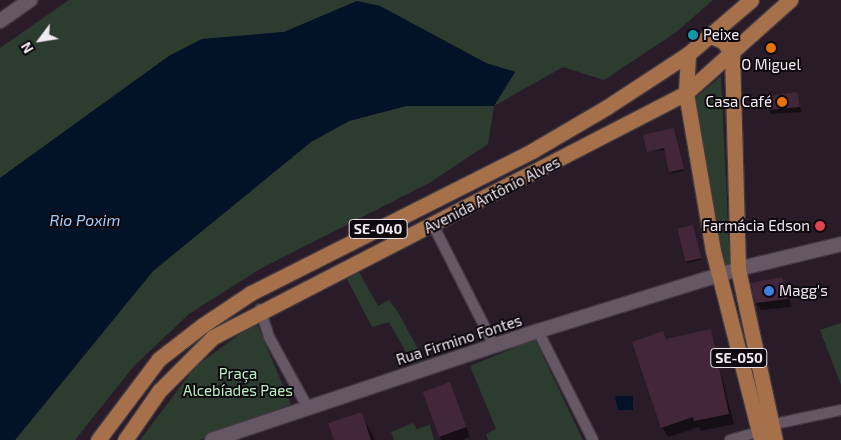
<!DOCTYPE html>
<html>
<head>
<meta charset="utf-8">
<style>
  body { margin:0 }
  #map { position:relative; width:841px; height:440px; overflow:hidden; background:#291c28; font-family:"Exo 2",sans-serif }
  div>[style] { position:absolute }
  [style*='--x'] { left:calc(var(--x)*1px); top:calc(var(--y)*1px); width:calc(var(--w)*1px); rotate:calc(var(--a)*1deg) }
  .green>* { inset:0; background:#2c3d2f }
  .water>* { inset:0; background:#021328 }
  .shadow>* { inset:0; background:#0007 }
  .building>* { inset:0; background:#42273a; transform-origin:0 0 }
  .roads { filter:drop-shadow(1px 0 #423942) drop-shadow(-1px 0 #423942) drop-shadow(0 1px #423942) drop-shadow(0 -1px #423942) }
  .street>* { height:10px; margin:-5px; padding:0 5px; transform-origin:5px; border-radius:5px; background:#665764 }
  .secondary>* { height:14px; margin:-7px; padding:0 7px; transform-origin:7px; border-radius:7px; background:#665764 }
  .primary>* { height:15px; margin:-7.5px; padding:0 7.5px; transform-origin:7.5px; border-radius:7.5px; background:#a6714a }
  .dots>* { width:14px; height:14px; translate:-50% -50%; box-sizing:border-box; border:2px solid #0e090e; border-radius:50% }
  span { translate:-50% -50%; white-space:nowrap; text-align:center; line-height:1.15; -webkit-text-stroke:4px #0e090e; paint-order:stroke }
  .shield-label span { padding:1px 4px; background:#0e090e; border:1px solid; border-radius:4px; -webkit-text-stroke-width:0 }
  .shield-label { font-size:14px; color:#f2e9f1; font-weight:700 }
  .poi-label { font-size:15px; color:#f2e9f1 }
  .left { translate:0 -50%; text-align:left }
  .right { translate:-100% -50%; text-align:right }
  .street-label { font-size:15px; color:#f2e9f1 }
  .park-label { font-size:15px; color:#bbf0c4 }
  .water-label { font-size:16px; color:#a2ccfb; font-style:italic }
  .north { position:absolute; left:15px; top:15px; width:50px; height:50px; -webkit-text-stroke:4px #0e090e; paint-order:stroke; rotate:239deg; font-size:14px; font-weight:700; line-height:20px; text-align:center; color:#f2e9f1 }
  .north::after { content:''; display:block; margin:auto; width:18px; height:22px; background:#f2e9f1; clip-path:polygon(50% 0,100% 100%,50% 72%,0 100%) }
</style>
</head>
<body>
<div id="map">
  <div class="green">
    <i style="clip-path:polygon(69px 0,713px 0,675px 33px,604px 80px,563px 67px,494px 106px,488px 144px,429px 183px,260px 269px,189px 314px,134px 366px,75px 440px,15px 440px,153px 271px,311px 142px,349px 121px,406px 106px,494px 106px,515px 72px,486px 63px,380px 6px,357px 1px,284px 32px,202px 39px,169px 56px,0 178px,0 48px)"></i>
    <i style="clip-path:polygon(721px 76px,730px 267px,722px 269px,694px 99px)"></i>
    <i style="clip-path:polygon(359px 272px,378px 306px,389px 300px,398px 312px,424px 360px,412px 363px,389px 322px,372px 327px,347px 279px)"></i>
    <i style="clip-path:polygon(256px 322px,291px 404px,200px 440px,140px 440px,195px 367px)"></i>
    <i style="clip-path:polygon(841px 323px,841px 385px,820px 330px)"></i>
    <i style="clip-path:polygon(535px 339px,583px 440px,488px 440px,486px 434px,496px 429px,470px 366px)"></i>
    <i style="clip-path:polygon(413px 423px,417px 429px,430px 425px,434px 440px,394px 440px,391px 432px)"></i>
  </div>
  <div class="water">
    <i style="clip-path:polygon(357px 1px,380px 6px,486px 63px,515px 72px,494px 106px,406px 106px,349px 121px,311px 142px,153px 271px,15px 440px,0 440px,0 178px,169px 56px,202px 39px,284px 32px)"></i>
    <i style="clip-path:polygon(615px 396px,633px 396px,633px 410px,618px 410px)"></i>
  </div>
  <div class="shadow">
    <i style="clip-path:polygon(796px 94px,802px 112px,771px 114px,768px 109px)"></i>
    <i style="clip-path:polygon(675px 131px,684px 171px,672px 173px,666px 150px,648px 151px)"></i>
    <i style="clip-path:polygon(693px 226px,701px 260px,687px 263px,685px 261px)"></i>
    <i style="clip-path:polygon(781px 278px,792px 307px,761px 310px,756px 303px)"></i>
    <i style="clip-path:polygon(710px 331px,734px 424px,701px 431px,699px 427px,668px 437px,662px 427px,663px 332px,667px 340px)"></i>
    <i style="clip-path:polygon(449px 383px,470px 437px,462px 440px,441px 440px,424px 392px)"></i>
    <i style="clip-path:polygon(361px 413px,375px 440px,336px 440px)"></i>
  </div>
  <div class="building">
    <i style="clip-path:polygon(797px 92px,800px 107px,767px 110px,764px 97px)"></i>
    <i style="clip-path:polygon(674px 128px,684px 169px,669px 172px,664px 148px,647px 152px,643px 135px)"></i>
    <i style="left:693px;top:225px;width:34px;height:16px;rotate:76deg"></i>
    <i style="clip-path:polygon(782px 277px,788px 299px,755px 303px,751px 283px)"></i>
    <i style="clip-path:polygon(711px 329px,729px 414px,694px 421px,693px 417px,661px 428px,632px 342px,663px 331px,666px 339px)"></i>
    <i style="left:450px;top:382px;width:48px;height:29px;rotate:70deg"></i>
    <i style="clip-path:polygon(362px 412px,371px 440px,334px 440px,328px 423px)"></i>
  </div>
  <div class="roads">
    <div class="street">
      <i style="--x:433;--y:225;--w:135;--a:63.1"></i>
      <i style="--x:260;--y:309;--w:29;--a:72"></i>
      <i style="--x:269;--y:337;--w:79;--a:61.2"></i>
      <i style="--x:538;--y:331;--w:122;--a:63.2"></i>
      <i style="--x:770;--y:425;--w:73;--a:-11.9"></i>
      <i style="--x:730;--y:440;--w:29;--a:-16"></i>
    </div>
    <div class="secondary">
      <i style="--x:0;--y:21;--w:37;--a:-35"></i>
      <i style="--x:212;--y:440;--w:344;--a:-18.5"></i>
      <i style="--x:538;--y:331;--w:209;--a:-17.2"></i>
      <i style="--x:738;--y:269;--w:106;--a:-13.6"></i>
    </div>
    <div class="primary">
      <i style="--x:711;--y:36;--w:13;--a:23"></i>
      <i style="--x:723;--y:41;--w:16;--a:55"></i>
      <i style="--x:732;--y:54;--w:215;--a:88.4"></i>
      <i style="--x:738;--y:269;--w:175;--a:77.8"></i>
      <i style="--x:688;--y:54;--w:39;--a:93"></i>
      <i style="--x:686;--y:93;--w:160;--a:80.3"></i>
      <i style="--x:713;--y:251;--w:195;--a:75.7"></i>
      <i style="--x:98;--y:440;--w:101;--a:-53"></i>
      <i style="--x:159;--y:359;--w:56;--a:-37.7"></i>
      <i style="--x:203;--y:325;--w:58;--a:-33.7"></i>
      <i style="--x:251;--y:293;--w:315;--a:-26.8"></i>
      <i style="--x:532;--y:151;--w:87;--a:-30.4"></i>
      <i style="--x:607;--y:107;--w:97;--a:-33.2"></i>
      <i style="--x:688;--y:54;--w:83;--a:-40.6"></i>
      <i style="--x:125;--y:440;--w:60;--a:-55.2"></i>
      <i style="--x:159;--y:391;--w:76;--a:-45"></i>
      <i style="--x:213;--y:337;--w:532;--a:-27.29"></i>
      <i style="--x:686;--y:93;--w:140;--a:-41.8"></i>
    </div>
  </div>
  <div class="dots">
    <i style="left:693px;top:35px;background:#0f9aa8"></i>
    <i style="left:771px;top:48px;background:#e8710a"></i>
    <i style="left:782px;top:102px;background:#e8710a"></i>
    <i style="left:820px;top:226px;background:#e0444e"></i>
    <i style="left:769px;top:291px;background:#3f7fe0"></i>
  </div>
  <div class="shield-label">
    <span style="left:378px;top:229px">SE-040</span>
    <span style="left:739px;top:358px">SE-050</span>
  </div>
  <div class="poi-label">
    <span class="left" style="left:703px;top:35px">Peixe</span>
    <span style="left:771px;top:65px">O Miguel</span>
    <span class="right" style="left:772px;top:102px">Casa Café</span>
    <span class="right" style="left:810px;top:226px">Farmácia Edson</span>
    <span class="left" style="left:779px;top:291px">Magg's</span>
  </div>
  <div class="street-label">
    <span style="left:492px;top:195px;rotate:-27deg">Avenida Antônio Alves</span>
    <span style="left:459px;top:340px;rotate:-18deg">Rua Firmino Fontes</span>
  </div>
  <div class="park-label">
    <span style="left:238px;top:382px">Praça<br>Alcebíades Paes</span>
  </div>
  <div class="water-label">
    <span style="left:85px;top:220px">Rio Poxim</span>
  </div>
  <div class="north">N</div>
</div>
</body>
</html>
